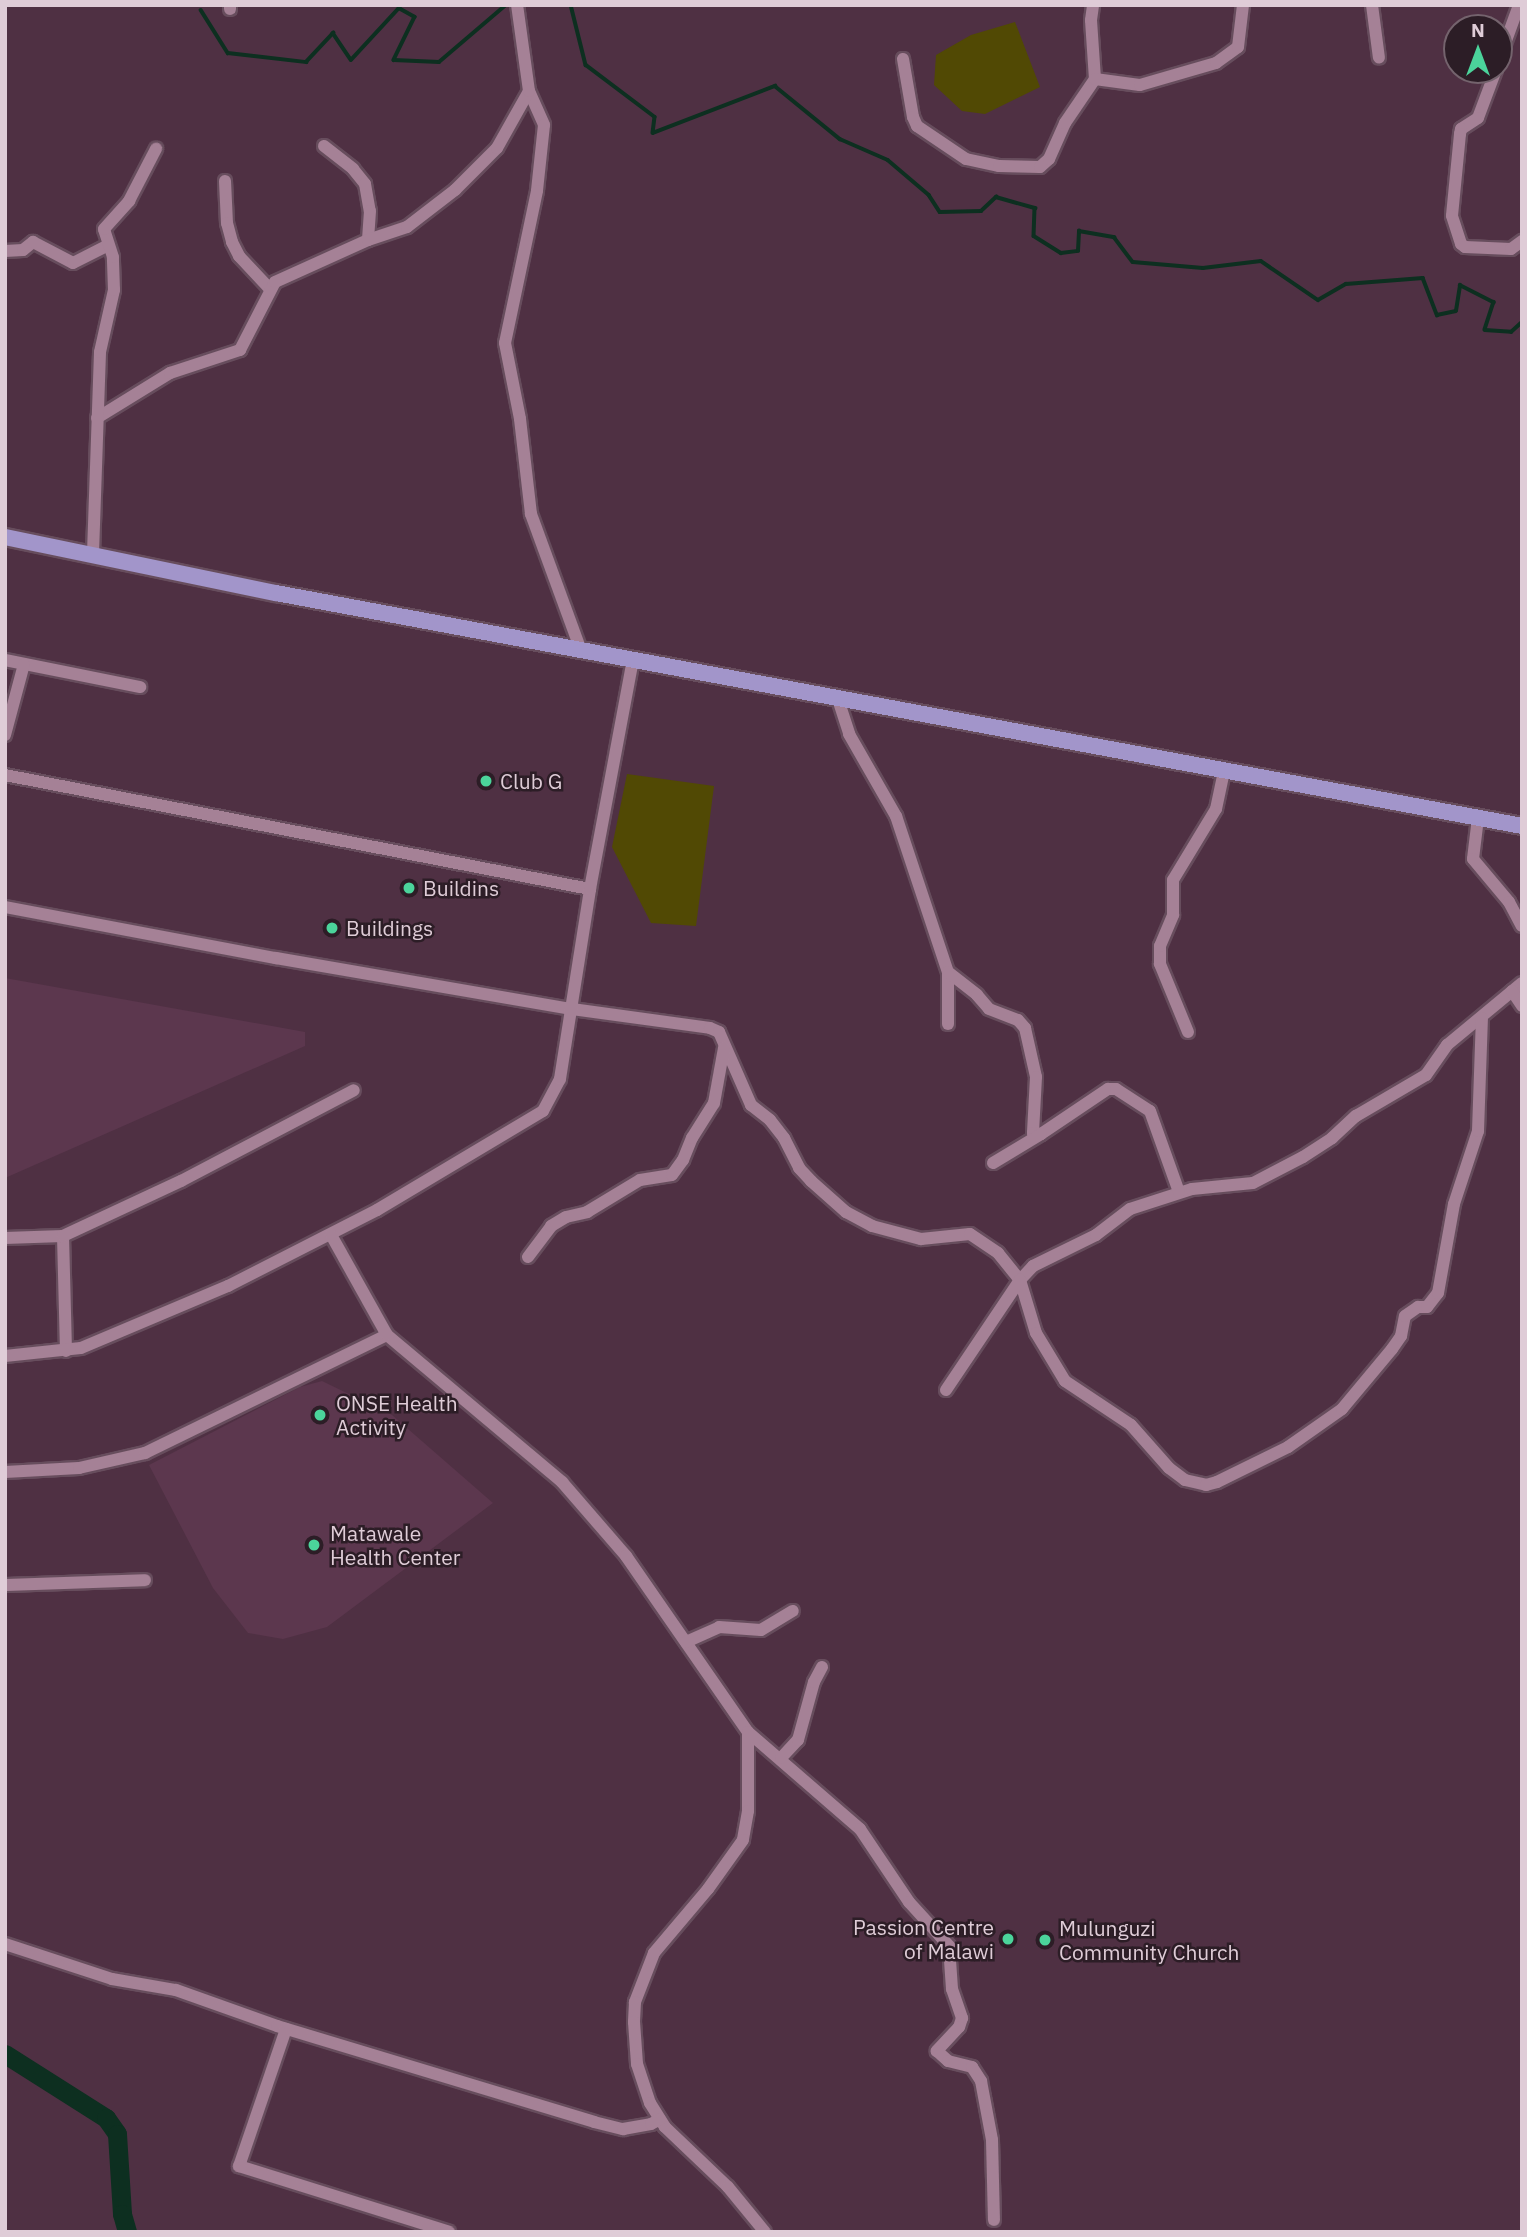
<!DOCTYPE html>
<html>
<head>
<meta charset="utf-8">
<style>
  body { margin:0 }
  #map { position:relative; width:1527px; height:2237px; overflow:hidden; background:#4f3043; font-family:"IBM Plex Sans",sans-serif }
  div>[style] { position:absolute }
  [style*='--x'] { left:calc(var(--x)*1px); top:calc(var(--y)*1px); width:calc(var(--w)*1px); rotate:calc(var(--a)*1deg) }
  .built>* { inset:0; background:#5c374e }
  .green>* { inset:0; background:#514904 }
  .stream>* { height:3.5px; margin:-1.75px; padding:0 1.75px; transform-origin:1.75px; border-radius:1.75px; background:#0d2f20 }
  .river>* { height:19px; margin:-9.5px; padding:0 9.5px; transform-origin:9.5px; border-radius:9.5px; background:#0d2f20 }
  .roads { filter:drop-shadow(2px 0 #674d5d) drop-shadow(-2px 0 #674d5d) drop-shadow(0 2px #674d5d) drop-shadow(0 -2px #674d5d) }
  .minor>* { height:12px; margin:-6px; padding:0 6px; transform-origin:6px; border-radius:6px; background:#a58196 }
  .major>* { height:16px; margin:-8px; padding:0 8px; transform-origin:8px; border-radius:8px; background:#a295ca }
  .dots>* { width:19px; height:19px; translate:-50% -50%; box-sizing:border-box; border:4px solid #2c1d26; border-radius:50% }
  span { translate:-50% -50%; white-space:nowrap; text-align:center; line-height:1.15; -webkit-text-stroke:5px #2c1d26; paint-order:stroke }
  .poi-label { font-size:21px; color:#dfccd7 }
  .left { translate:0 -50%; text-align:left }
  .right { translate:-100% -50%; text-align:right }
  .frame { position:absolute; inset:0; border:7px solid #dfccd7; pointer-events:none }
  .north { position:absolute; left:1443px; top:14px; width:70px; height:70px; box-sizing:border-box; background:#2c1d26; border:2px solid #74636d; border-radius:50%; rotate:0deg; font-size:19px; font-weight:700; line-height:28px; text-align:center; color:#dfccd7 }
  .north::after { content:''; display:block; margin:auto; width:24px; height:32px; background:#4bd49b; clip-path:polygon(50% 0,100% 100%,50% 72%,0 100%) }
</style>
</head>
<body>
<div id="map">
  <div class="built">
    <i style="clip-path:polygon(5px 978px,305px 1032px,305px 1046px,5px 1178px)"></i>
    <i style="clip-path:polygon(322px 1381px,392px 1415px,493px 1503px,327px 1627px,283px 1639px,248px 1633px,213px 1588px,149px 1465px,300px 1387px)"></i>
  </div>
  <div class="green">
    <i style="clip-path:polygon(1015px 22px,1040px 87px,985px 114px,962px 111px,934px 85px,936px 55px,971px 35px)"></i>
    <i style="clip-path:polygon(627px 774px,714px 786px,696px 926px,651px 923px,612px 847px)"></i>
  </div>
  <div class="stream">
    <i style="--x:571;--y:5;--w:62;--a:76"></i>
    <i style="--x:586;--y:65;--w:86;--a:37"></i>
    <i style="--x:655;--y:117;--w:16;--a:97"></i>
    <i style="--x:653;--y:133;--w:131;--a:-21.1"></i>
    <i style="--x:775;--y:86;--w:84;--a:39.2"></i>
    <i style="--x:840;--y:139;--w:52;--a:23.6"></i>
    <i style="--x:888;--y:160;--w:54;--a:40.5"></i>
    <i style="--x:929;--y:195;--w:20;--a:57"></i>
    <i style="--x:940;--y:212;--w:41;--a:-1.4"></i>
    <i style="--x:981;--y:211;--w:21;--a:-43"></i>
    <i style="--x:996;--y:197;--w:41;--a:15.8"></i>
    <i style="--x:1035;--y:208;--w:28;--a:92"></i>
    <i style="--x:1034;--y:236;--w:32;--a:32"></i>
    <i style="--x:1061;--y:253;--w:17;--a:-7"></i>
    <i style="--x:1078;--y:251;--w:20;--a:-87"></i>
    <i style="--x:1079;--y:231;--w:36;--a:10"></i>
    <i style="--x:1114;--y:237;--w:31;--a:53"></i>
    <i style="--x:1133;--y:262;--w:70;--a:4.9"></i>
    <i style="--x:1203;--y:268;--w:58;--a:-6.9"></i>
    <i style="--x:1261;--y:261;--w:69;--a:34.4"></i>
    <i style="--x:1318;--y:300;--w:32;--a:-30"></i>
    <i style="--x:1346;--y:284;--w:77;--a:-4.5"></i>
    <i style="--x:1423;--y:278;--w:40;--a:69"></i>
    <i style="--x:1437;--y:315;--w:19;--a:-12"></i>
    <i style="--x:1456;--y:311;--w:26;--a:-81"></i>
    <i style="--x:1460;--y:285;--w:38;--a:27"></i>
    <i style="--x:1494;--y:302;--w:29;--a:108"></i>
    <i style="--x:1485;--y:330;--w:26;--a:4"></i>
    <i style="--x:1511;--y:332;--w:15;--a:-42"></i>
    <i style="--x:201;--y:10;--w:51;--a:57.9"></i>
    <i style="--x:228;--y:53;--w:79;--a:6.6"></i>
    <i style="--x:306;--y:62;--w:40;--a:-47"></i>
    <i style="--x:333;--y:33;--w:32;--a:56"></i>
    <i style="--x:351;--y:60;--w:71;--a:-47.3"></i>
    <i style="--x:399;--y:8;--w:18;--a:29"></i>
    <i style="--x:415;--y:17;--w:48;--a:116"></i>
    <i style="--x:394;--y:60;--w:45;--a:2.5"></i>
    <i style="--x:439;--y:62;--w:88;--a:-40.4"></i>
  </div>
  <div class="river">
    <i style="--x:5;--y:2054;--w:120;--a:32.4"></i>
    <i style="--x:106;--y:2118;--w:19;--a:55"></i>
    <i style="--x:117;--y:2134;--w:80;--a:86.4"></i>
    <i style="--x:122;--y:2214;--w:19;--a:74"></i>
  </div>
  <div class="roads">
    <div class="minor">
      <i style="--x:1372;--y:5;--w:53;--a:82.5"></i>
      <i style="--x:230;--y:9;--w:4;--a:-90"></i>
      <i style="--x:903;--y:59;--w:59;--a:80.2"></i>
      <i style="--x:913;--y:117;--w:10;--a:66"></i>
      <i style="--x:917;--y:126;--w:59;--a:34"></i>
      <i style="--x:966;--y:159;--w:34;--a:12"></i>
      <i style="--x:999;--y:166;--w:41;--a:1.4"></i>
      <i style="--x:1040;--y:167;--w:12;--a:-42"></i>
      <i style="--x:1049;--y:159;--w:39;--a:-66"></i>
      <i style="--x:1065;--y:123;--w:53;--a:-55.7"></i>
      <i style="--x:1095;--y:79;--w:59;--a:-93.9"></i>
      <i style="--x:1091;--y:20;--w:15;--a:-82"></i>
      <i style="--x:1499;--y:60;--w:59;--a:-70"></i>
      <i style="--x:1496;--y:70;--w:51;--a:110.6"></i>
      <i style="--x:1478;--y:118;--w:20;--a:147"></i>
      <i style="--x:1461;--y:129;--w:5;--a:101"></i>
      <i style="--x:1460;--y:134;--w:82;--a:95.6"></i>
      <i style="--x:1452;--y:216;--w:29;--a:72"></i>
      <i style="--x:1461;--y:244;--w:5;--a:37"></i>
      <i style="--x:1465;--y:247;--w:46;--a:2.5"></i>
      <i style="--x:1511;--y:249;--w:14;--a:-36"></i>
      <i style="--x:1095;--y:79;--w:45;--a:7.6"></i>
      <i style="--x:1140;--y:85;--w:79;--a:-16.1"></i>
      <i style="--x:1216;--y:63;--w:27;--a:-36"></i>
      <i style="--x:1238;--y:47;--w:42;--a:-83.2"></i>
      <i style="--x:529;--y:91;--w:37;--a:66"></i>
      <i style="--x:544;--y:125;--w:66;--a:96.1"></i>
      <i style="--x:537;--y:191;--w:155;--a:101.9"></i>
      <i style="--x:505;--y:343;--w:77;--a:78.8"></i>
      <i style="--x:520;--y:419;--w:96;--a:83.4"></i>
      <i style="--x:531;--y:514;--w:146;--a:69.9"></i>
      <i style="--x:324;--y:146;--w:37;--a:38"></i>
      <i style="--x:353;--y:169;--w:19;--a:51"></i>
      <i style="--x:365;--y:184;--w:27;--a:80"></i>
      <i style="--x:370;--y:211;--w:29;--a:94"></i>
      <i style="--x:225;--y:181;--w:42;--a:87.3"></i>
      <i style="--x:227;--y:223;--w:20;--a:75"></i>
      <i style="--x:232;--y:242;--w:16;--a:63"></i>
      <i style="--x:239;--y:256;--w:45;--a:46.8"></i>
      <i style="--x:5;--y:251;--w:18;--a:-3"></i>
      <i style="--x:23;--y:250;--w:13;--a:-39"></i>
      <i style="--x:33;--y:242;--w:45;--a:27.7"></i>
      <i style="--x:73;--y:263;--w:39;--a:-27"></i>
      <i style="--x:97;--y:418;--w:86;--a:-31.7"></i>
      <i style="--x:170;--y:373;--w:74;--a:-18.2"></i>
      <i style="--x:240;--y:350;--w:76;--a:-62.8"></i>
      <i style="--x:275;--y:282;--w:102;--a:-24.3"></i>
      <i style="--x:368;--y:240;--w:41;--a:-18.4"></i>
      <i style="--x:407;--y:227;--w:61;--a:-37.6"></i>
      <i style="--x:455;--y:190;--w:59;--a:-45"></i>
      <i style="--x:497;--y:148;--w:65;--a:-60.7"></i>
      <i style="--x:529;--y:91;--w:87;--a:-97.9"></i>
      <i style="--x:93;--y:553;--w:201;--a:-88"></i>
      <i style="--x:100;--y:352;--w:64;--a:-77.3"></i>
      <i style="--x:114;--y:290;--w:33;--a:-92"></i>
      <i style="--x:113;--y:257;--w:29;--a:-108"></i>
      <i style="--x:104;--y:229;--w:38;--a:-48"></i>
      <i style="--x:129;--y:201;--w:59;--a:-62.6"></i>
      <i style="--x:5;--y:660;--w:138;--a:11.3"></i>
      <i style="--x:837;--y:696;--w:40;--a:72"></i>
      <i style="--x:849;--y:734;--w:95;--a:60.2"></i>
      <i style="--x:896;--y:816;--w:164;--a:71.6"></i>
      <i style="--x:948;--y:972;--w:52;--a:90"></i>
      <i style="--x:5;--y:735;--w:73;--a:-75"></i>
      <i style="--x:5;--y:775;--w:596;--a:11.03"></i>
      <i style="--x:1478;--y:818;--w:41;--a:97"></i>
      <i style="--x:1473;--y:859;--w:56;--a:50.1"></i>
      <i style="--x:1509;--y:902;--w:27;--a:62"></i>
      <i style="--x:5;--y:907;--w:276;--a:10.7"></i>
      <i style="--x:276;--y:958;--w:300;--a:9.8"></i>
      <i style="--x:572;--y:1009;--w:139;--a:7.8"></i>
      <i style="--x:710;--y:1028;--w:10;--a:24"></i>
      <i style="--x:719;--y:1032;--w:80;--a:66.3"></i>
      <i style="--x:751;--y:1105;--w:24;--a:38"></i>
      <i style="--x:770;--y:1120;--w:23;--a:52"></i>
      <i style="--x:784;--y:1138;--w:34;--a:63"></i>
      <i style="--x:799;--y:1168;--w:18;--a:47"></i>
      <i style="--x:811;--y:1181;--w:47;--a:41.5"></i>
      <i style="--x:846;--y:1212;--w:30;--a:28"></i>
      <i style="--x:872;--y:1226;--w:51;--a:14.9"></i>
      <i style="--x:921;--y:1239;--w:49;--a:-5.8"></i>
      <i style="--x:970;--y:1234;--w:34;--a:34"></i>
      <i style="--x:998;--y:1253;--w:35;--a:51"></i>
      <i style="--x:1020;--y:1280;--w:19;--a:-47"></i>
      <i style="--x:1033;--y:1266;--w:70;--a:-26.2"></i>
      <i style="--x:1096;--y:1235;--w:43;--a:-37.4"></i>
      <i style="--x:1130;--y:1209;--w:65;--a:-17.9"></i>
      <i style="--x:1192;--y:1189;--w:61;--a:-5.6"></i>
      <i style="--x:1253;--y:1183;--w:56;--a:-27.5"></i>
      <i style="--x:1303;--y:1157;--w:35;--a:-33"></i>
      <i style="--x:1332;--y:1138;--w:33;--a:-43"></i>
      <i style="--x:1356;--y:1116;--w:81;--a:-30.4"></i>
      <i style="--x:1426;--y:1075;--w:37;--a:-55"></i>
      <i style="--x:1447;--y:1045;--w:97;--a:-39.6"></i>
      <i style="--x:948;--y:972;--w:37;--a:38"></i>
      <i style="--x:977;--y:995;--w:18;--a:49"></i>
      <i style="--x:989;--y:1009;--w:31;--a:21"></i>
      <i style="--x:1018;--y:1020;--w:11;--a:49"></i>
      <i style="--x:1025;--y:1028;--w:50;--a:77.3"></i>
      <i style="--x:1036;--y:1077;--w:56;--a:93.1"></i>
      <i style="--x:1033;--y:1133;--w:8;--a:7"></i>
      <i style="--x:1041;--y:1134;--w:81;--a:-33.9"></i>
      <i style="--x:1108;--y:1089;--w:8;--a:0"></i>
      <i style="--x:1116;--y:1089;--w:40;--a:32.9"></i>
      <i style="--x:1150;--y:1111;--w:86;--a:70.3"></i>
      <i style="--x:1512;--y:991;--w:18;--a:56"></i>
      <i style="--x:1188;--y:1032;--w:74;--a:-112.4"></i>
      <i style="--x:1160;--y:964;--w:18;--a:-90"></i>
      <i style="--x:1160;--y:946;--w:34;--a:-67"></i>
      <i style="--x:1173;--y:915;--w:35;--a:-90"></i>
      <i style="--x:1173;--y:880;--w:83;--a:-58.8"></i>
      <i style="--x:1216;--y:809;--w:39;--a:-78"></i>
      <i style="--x:993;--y:1163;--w:56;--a:-31.1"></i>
      <i style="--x:63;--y:1236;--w:115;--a:88.5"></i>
      <i style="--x:5;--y:1238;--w:58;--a:-2"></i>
      <i style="--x:63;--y:1236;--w:130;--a:-25"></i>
      <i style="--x:181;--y:1181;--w:195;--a:-27.7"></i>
      <i style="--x:528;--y:1257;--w:39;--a:-53"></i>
      <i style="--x:551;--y:1226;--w:17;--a:-31"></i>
      <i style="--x:566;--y:1217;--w:22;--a:-13"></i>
      <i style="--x:587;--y:1212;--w:62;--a:-31.1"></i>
      <i style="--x:640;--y:1180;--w:32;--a:-9"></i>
      <i style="--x:672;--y:1175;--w:19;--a:-54"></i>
      <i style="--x:683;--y:1160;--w:24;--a:-68"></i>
      <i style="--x:692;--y:1138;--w:41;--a:-57.8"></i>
      <i style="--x:714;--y:1103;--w:56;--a:-79.7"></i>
      <i style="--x:1020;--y:1280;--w:55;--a:73.2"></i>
      <i style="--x:1036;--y:1333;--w:56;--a:58.9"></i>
      <i style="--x:1065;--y:1381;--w:79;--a:33.7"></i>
      <i style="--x:1131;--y:1425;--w:57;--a:48.5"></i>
      <i style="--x:1169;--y:1468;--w:20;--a:37"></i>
      <i style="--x:1185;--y:1480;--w:22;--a:13"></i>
      <i style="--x:1206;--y:1485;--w:11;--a:-15"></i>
      <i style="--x:1217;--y:1482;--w:79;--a:-26.2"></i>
      <i style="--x:1288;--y:1447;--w:66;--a:-35.1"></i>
      <i style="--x:1342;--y:1409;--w:78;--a:-50.2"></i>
      <i style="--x:1392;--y:1349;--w:16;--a:-55"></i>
      <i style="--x:1401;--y:1336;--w:20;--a:-79"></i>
      <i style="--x:1405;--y:1316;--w:16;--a:-35"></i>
      <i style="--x:1418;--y:1307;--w:9;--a:0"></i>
      <i style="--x:1427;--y:1307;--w:18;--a:-52"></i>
      <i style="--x:1438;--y:1293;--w:90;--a:-79.8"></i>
      <i style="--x:1454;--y:1204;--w:77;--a:-71.8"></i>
      <i style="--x:1478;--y:1131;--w:113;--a:-88"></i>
      <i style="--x:387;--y:1335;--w:229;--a:40"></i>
      <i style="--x:562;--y:1482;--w:98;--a:49.1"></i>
      <i style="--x:626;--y:1556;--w:214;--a:55.3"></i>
      <i style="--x:748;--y:1732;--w:148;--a:40.9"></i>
      <i style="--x:860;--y:1829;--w:88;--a:56.1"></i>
      <i style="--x:909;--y:1902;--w:59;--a:47.7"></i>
      <i style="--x:949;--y:1946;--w:43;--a:86"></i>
      <i style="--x:952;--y:1989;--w:31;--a:71"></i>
      <i style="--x:962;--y:2018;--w:9;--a:108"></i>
      <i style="--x:959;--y:2027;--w:33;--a:133"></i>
      <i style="--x:937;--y:2051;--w:15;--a:42"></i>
      <i style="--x:948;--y:2061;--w:25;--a:14"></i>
      <i style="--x:972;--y:2067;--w:17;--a:57"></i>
      <i style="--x:981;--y:2081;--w:60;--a:79.4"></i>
      <i style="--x:992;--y:2140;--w:80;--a:88.6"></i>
      <i style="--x:5;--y:1356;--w:76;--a:-6"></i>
      <i style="--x:81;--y:1348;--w:160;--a:-22.9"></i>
      <i style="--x:228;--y:1286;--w:167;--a:-27"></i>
      <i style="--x:377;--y:1210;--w:193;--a:-30.8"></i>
      <i style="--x:543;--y:1111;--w:36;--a:-62"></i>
      <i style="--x:560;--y:1079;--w:192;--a:-81"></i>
      <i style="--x:590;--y:889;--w:233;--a:-79.4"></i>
      <i style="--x:946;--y:1390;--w:133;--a:-56.1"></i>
      <i style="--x:5;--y:1472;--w:74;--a:-3.1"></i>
      <i style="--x:79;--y:1468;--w:68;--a:-12.8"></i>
      <i style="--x:145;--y:1453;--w:269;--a:-26"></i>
      <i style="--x:387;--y:1335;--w:115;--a:-119.2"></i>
      <i style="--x:5;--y:1585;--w:140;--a:-2"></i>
      <i style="--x:686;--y:1642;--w:36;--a:-24"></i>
      <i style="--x:719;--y:1627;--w:42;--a:4.1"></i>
      <i style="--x:761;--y:1630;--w:37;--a:-31"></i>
      <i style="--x:748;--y:1732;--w:79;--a:90"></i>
      <i style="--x:748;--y:1811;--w:29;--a:100"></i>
      <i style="--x:743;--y:1840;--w:60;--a:125.5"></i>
      <i style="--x:708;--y:1889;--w:84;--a:130.2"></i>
      <i style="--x:654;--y:1953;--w:53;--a:111.2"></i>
      <i style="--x:635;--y:2002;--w:20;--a:93"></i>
      <i style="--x:634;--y:2022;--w:42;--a:85.9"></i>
      <i style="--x:637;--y:2064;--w:41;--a:71.6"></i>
      <i style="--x:650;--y:2103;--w:28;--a:58"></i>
      <i style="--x:665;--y:2127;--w:87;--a:43.6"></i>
      <i style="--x:728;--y:2187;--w:58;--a:50.6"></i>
      <i style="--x:781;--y:1758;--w:25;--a:-47"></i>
      <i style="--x:798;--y:1740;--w:60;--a:-74.6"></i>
      <i style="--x:814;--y:1682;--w:17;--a:-62"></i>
      <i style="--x:5;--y:1944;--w:113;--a:18.1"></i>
      <i style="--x:112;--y:1979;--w:65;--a:9.8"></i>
      <i style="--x:176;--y:1990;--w:107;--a:19.6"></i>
      <i style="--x:277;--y:2026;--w:331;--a:16.8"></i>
      <i style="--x:594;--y:2122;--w:30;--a:14"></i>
      <i style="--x:623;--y:2129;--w:28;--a:-10"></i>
      <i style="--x:651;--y:2124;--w:10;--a:-29"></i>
      <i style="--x:286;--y:2029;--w:145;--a:108.9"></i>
      <i style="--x:239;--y:2166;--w:220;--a:17.4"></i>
    </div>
    <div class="major">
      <i style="--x:5;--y:537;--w:277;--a:11.7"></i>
      <i style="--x:276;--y:593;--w:1268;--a:10.59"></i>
    </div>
  </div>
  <div class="dots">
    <i style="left:486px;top:781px;background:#4bd49b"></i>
    <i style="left:409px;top:888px;background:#4bd49b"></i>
    <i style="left:332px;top:928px;background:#4bd49b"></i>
    <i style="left:320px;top:1415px;background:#4bd49b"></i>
    <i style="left:314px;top:1545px;background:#4bd49b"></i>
    <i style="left:1008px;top:1939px;background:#4bd49b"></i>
    <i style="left:1045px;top:1940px;background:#4bd49b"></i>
  </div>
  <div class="poi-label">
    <span class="left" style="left:500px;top:781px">Club G</span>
    <span class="left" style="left:423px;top:888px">Buildins</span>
    <span class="left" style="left:346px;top:928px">Buildings</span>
    <span class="left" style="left:336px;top:1415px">ONSE Health<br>Activity</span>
    <span class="left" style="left:330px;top:1545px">Matawale<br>Health Center</span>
    <span class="right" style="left:994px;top:1939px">Passion Centre<br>of Malawi</span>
    <span class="left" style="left:1059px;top:1940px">Mulunguzi<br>Community Church</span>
  </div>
  <div class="frame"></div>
  <div class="north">N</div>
</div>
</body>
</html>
